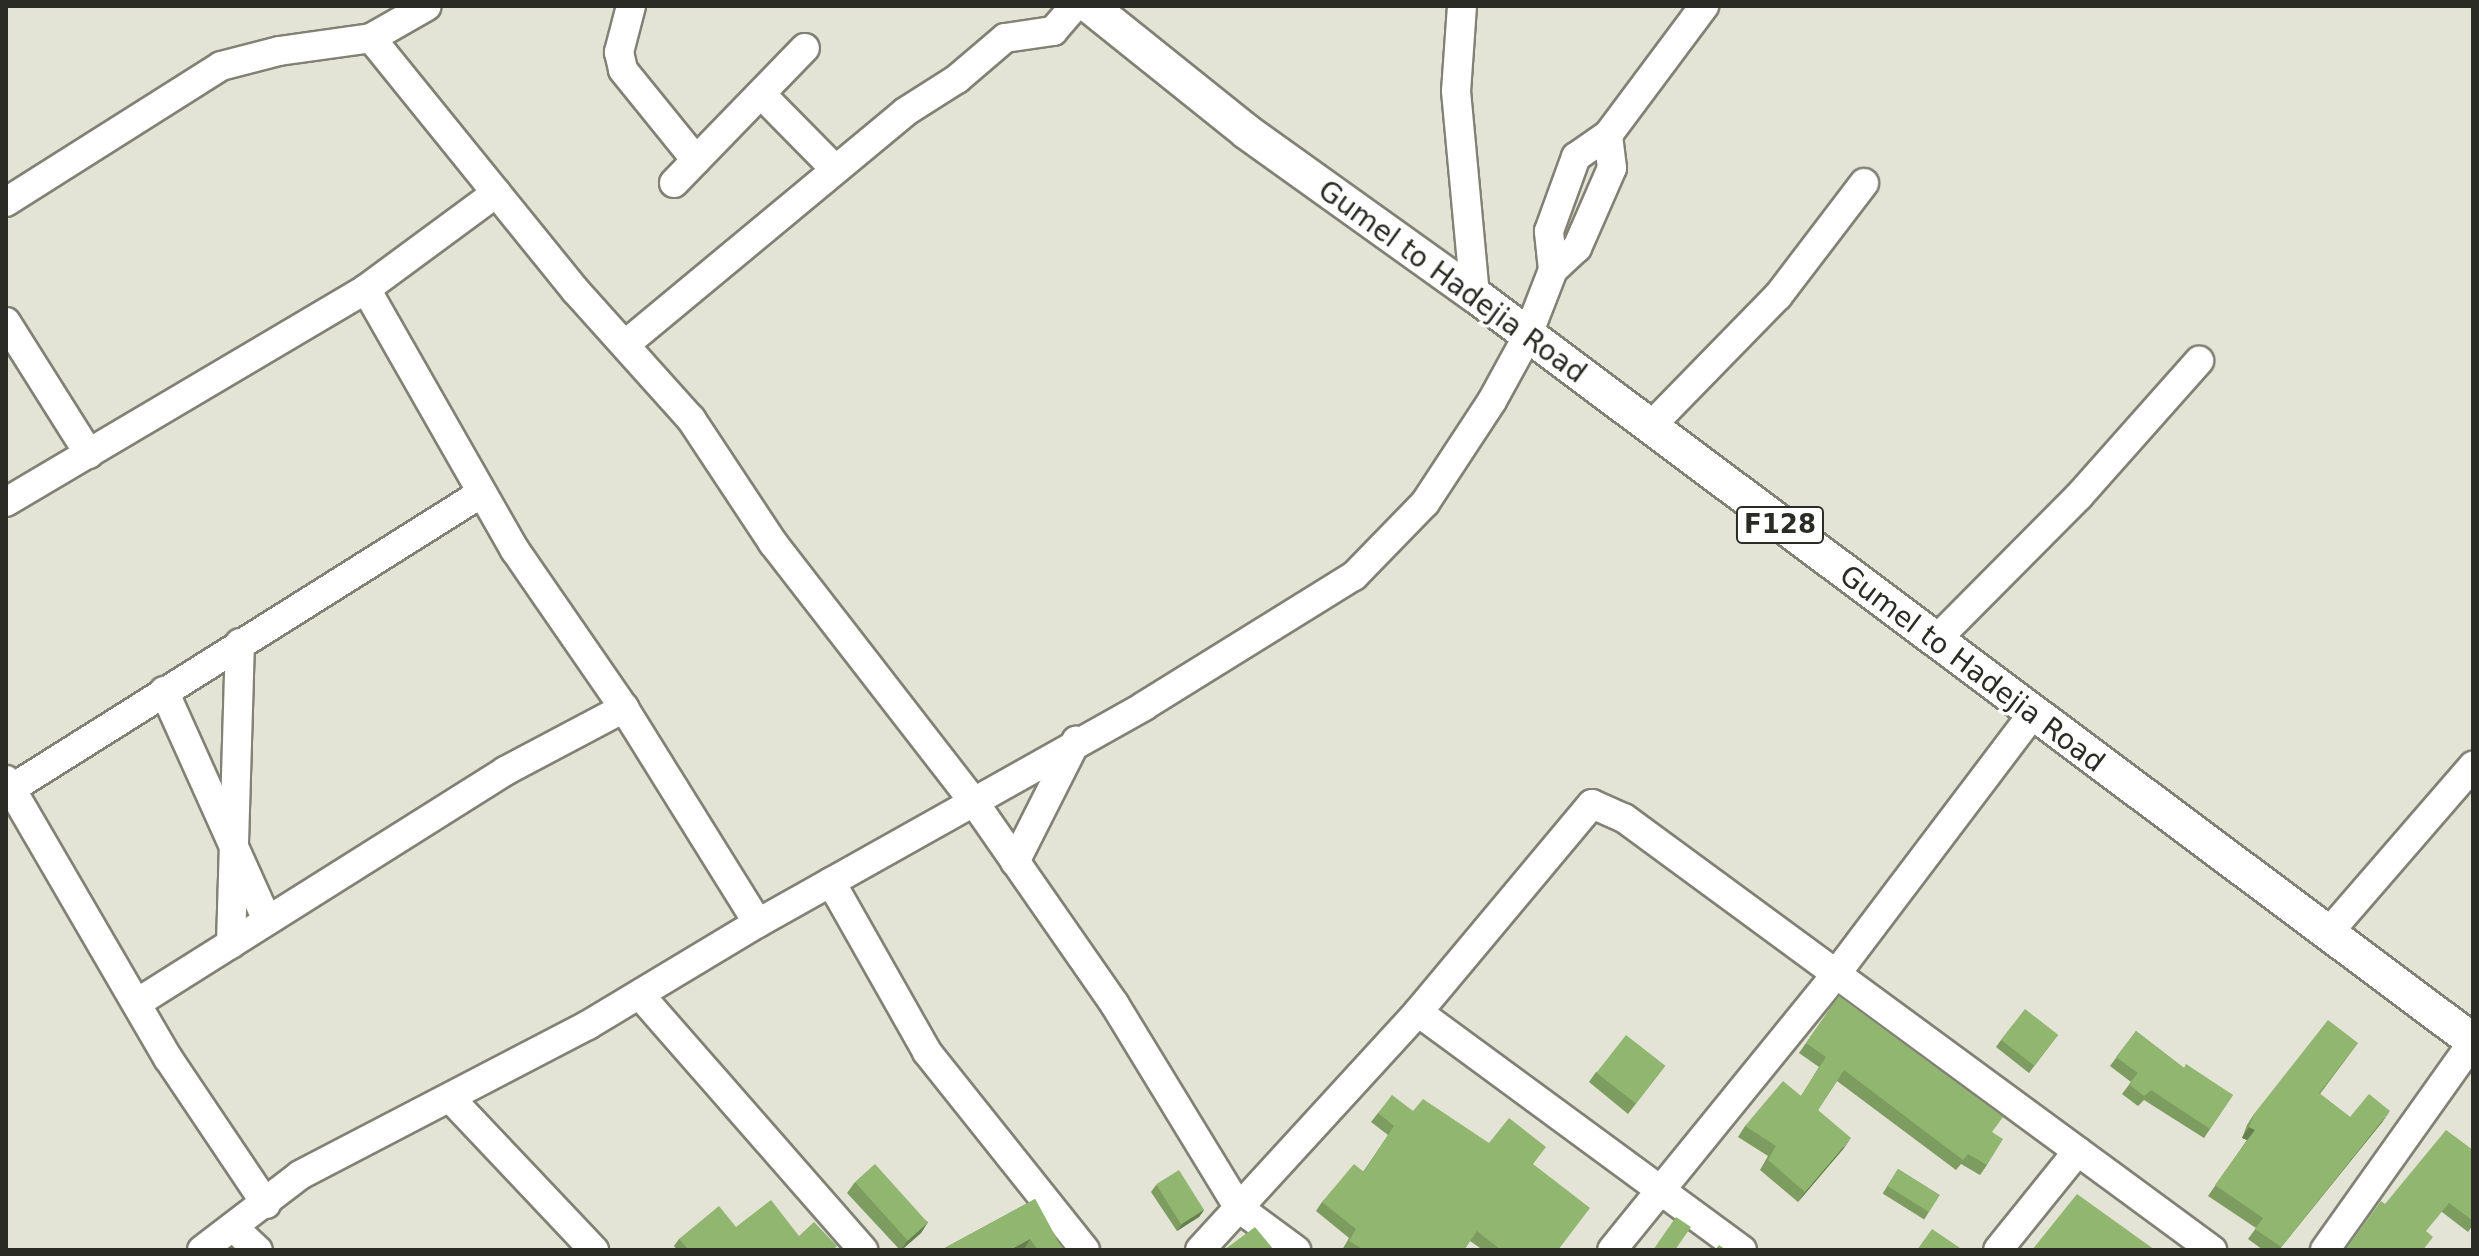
<!DOCTYPE html>
<html>
<head>
<meta charset="utf-8">
<style>
  body { margin:0 }
  #map { position:relative; width:2479px; height:1256px; overflow:hidden; background:#e3e3d6; font-family:"DejaVu Sans",sans-serif }
  div>[style] { position:absolute }
  [style*='--x'] { left:calc(var(--x)*1px); top:calc(var(--y)*1px); width:calc(var(--w)*1px); rotate:calc(var(--a)*1deg) }
  .roads { filter:drop-shadow(2px 0 #818175) drop-shadow(-2px 0 #818175) drop-shadow(0 2px #818175) drop-shadow(0 -2px #818175) }
  .minor>* { height:28px; margin:-14px; padding:0 14px; transform-origin:14px; border-radius:14px; background:#fff }
  .major>* { height:34px; margin:-17px; padding:0 17px; transform-origin:17px; border-radius:17px; background:#fff }
  .wall>* { inset:0; background:#7c9d5f; transform-origin:0 0 }
  .shaded-wall>* { inset:0; background:#657f4e }
  .building>* { inset:0; background:#90b66f; transform-origin:0 0 }
  span { translate:-50% -50%; white-space:nowrap; text-align:center; line-height:1.15; -webkit-text-stroke:7px #fff; paint-order:stroke }
  .shield-label span { padding:2px 6px; background:#fff; border:2px solid; border-radius:6px; -webkit-text-stroke-width:0 }
  .shield-label { font-size:26px; color:#2b2b26; font-weight:700 }
  .street-label { font-size:28px; color:#2b2b26 }
  .frame { position:absolute; inset:0; border:8px solid #2b2b26; pointer-events:none }
</style>
</head>
<body>
<div id="map">
  <div class="roads">
    <div class="minor">
      <i style="--x:631;--y:6;--w:48;--a:104.6"></i>
      <i style="--x:619;--y:52;--w:18;--a:77"></i>
      <i style="--x:623;--y:70;--w:116;--a:51"></i>
      <i style="--x:1462;--y:6;--w:85;--a:94"></i>
      <i style="--x:1456;--y:91;--w:205;--a:84.7"></i>
      <i style="--x:371;--y:38;--w:326;--a:51"></i>
      <i style="--x:576;--y:291;--w:172;--a:48.1"></i>
      <i style="--x:691;--y:419;--w:149;--a:56.5"></i>
      <i style="--x:773;--y:543;--w:328;--a:52.2"></i>
      <i style="--x:974;--y:802;--w:247;--a:55.2"></i>
      <i style="--x:1115;--y:1005;--w:238;--a:58.6"></i>
      <i style="--x:1239;--y:1208;--w:71;--a:36.4"></i>
      <i style="--x:761;--y:94;--w:104;--a:45.4"></i>
      <i style="--x:674;--y:183;--w:188;--a:-45.9"></i>
      <i style="--x:6;--y:202;--w:254;--a:-32.3"></i>
      <i style="--x:221;--y:66;--w:60;--a:-14.5"></i>
      <i style="--x:279;--y:51;--w:93;--a:-8"></i>
      <i style="--x:371;--y:38;--w:64;--a:-29.7"></i>
      <i style="--x:1553;--y:270;--w:39;--a:-96"></i>
      <i style="--x:1549;--y:231;--w:79;--a:-70"></i>
      <i style="--x:1576;--y:157;--w:39;--a:-35"></i>
      <i style="--x:1608;--y:135;--w:161;--a:-53.3"></i>
      <i style="--x:366;--y:289;--w:301;--a:60.3"></i>
      <i style="--x:515;--y:550;--w:192;--a:55.4"></i>
      <i style="--x:624;--y:708;--w:253;--a:58.1"></i>
      <i style="--x:6;--y:322;--w:156;--a:57.8"></i>
      <i style="--x:627;--y:343;--w:361;--a:-39.7"></i>
      <i style="--x:905;--y:112;--w:62;--a:-32.4"></i>
      <i style="--x:957;--y:79;--w:63;--a:-40.5"></i>
      <i style="--x:1005;--y:38;--w:49;--a:-8.3"></i>
      <i style="--x:1053;--y:31;--w:33;--a:-49"></i>
      <i style="--x:1649;--y:428;--w:185;--a:-45.7"></i>
      <i style="--x:1778;--y:296;--w:142;--a:-52.7"></i>
      <i style="--x:6;--y:502;--w:418;--a:-30.6"></i>
      <i style="--x:366;--y:289;--w:162;--a:-36.4"></i>
      <i style="--x:1935;--y:641;--w:204;--a:-45.2"></i>
      <i style="--x:2079;--y:496;--w:181;--a:-48.4"></i>
      <i style="--x:164;--y:691;--w:251;--a:65.8"></i>
      <i style="--x:6;--y:780;--w:322;--a:59.8"></i>
      <i style="--x:168;--y:1058;--w:176;--a:56.1"></i>
      <i style="--x:11;--y:789;--w:554;--a:-32.17"></i>
      <i style="--x:1015;--y:862;--w:136;--a:-63.2"></i>
      <i style="--x:831;--y:882;--w:195;--a:60.5"></i>
      <i style="--x:927;--y:1052;--w:253;--a:51.4"></i>
      <i style="--x:2329;--y:932;--w:220;--a:-49.1"></i>
      <i style="--x:231;--y:944;--w:301;--a:-88.3"></i>
      <i style="--x:640;--y:995;--w:339;--a:48.8"></i>
      <i style="--x:137;--y:1003;--w:435;--a:-32.2"></i>
      <i style="--x:505;--y:771;--w:135;--a:-27.9"></i>
      <i style="--x:1418;--y:1012;--w:402;--a:36.3"></i>
      <i style="--x:452;--y:1100;--w:207;--a:46.6"></i>
      <i style="--x:233;--y:1227;--w:34;--a:43"></i>
      <i style="--x:202;--y:1250;--w:123;--a:-37.4"></i>
      <i style="--x:300;--y:1175;--w:325;--a:-27.5"></i>
      <i style="--x:588;--y:1025;--w:198;--a:-31"></i>
      <i style="--x:758;--y:923;--w:443;--a:-29.3"></i>
      <i style="--x:1144;--y:706;--w:247;--a:-31.8"></i>
      <i style="--x:1354;--y:576;--w:102;--a:-45.8"></i>
      <i style="--x:1425;--y:503;--w:122;--a:-56.7"></i>
      <i style="--x:1492;--y:401;--w:73;--a:-61.3"></i>
      <i style="--x:1527;--y:337;--w:72;--a:-68.8"></i>
      <i style="--x:1553;--y:270;--w:33;--a:-43"></i>
      <i style="--x:1577;--y:248;--w:87;--a:-66.4"></i>
      <i style="--x:1612;--y:168;--w:33;--a:-97"></i>
      <i style="--x:1200;--y:1250;--w:323;--a:-47.5"></i>
      <i style="--x:1418;--y:1012;--w:271;--a:-50.1"></i>
      <i style="--x:1592;--y:804;--w:35;--a:24"></i>
      <i style="--x:1624;--y:818;--w:730;--a:36.3"></i>
      <i style="--x:1612;--y:1250;--w:355;--a:-50.9"></i>
      <i style="--x:1836;--y:974;--w:325;--a:-52.9"></i>
      <i style="--x:1998;--y:1250;--w:127;--a:-51.1"></i>
      <i style="--x:2325;--y:1250;--w:255;--a:-54.6"></i>
    </div>
    <div class="major">
      <i style="--x:1090;--y:6;--w:201;--a:38.7"></i>
      <i style="--x:1247;--y:132;--w:280;--a:35.6"></i>
      <i style="--x:1475;--y:295;--w:1246;--a:36.78"></i>
    </div>
  </div>
  <div class="wall">
    <i style="clip-path:polygon(1839px 996px,1992px 1132px,1987px 1165px,1980px 1175px,1961px 1164px,1956px 1170px,1837px 1081px,1818px 1110px,1844px 1148px,1798px 1202px,1760px 1170px,1768px 1156px,1738px 1137px,1745px 1126px,1801px 1096px,1819px 1067px,1799px 1053px)"></i>
    <i style="clip-path:polygon(2136px 1031px,2184px 1068px,2233px 1095px,2204px 1138px,2144px 1100px,2138px 1106px,2122px 1094px,2131px 1082px,2110px 1066px)"></i>
    <i style="clip-path:polygon(2058px 1035px,2029px 1073px,1996px 1047px,2001px 1040px)"></i>
    <i style="clip-path:polygon(2358px 1043px,2320px 1094px,2350px 1117px,2383px 1121px,2279px 1250px,2263px 1250px,2248px 1239px,2256px 1228px,2208px 1196px,2247px 1140px,2242px 1138px,2247px 1125px,2254px 1114px)"></i>
    <i style="clip-path:polygon(1665px 1066px,1628px 1114px,1589px 1082px,1596px 1072px)"></i>
    <i style="clip-path:polygon(1413px 1111px,1489px 1143px,1533px 1165px,1558px 1250px,1483px 1250px,1470px 1241px,1464px 1250px,1342px 1250px,1349px 1238px,1316px 1211px,1322px 1202px,1363px 1172px,1388px 1135px,1371px 1122px,1378px 1113px)"></i>
    <i style="clip-path:polygon(2473px 1150px,2473px 1225px,2468px 1232px,2442px 1212px,2385px 1204px)"></i>
    <i style="left:1898px;top:1169px;width:49px;height:29px;rotate:32deg"></i>
    <i style="clip-path:polygon(855px 1182px,928px 1222px,921px 1233px,902px 1250px,900px 1250px,847px 1193px)"></i>
    <i style="clip-path:polygon(1156px 1185px,1204px 1210px,1199px 1217px,1177px 1231px,1151px 1192px)"></i>
    <i style="clip-path:polygon(1035px 1199px,1059px 1243px,1065px 1250px,1025px 1250px,1024px 1249px,1021px 1250px,941px 1250px)"></i>
    <i style="clip-path:polygon(736px 1227px,799px 1236px,834px 1250px,677px 1250px,674px 1246px,679px 1239px)"></i>
  </div>
  <div class="shaded-wall">
    <i style="clip-path:polygon(2390px 1111px,2383px 1121px,2278px 1250px)"></i>
    <i style="clip-path:polygon(2249px 1127px,2255px 1130px,2247px 1140px,2242px 1138px)"></i>
    <i style="clip-path:polygon(1851px 1138px,1844px 1148px,1798px 1202px,1805px 1192px)"></i>
    <i style="clip-path:polygon(1204px 1210px,1199px 1217px,1177px 1231px,1182px 1224px)"></i>
    <i style="clip-path:polygon(928px 1222px,921px 1233px,901px 1250px,908px 1240px)"></i>
    <i style="clip-path:polygon(1030px 1239px,1024px 1249px,1021px 1250px,1010px 1250px)"></i>
  </div>
  <div class="building">
    <i style="clip-path:polygon(1839px 996px,2003px 1117px,1992px 1132px,2003px 1139px,1987px 1165px,1968px 1154px,1963px 1160px,1844px 1070px,1818px 1110px,1851px 1138px,1805px 1192px,1768px 1160px,1776px 1146px,1745px 1126px,1783px 1081px,1801px 1096px,1826px 1057px,1806px 1043px)"></i>
    <i style="left:2025px;top:1009px;width:42px;height:39px;rotate:38deg"></i>
    <i style="clip-path:polygon(2328px 1020px,2358px 1043px,2319px 1093px,2350px 1117px,2369px 1094px,2390px 1111px,2281px 1247px,2255px 1229px,2263px 1218px,2215px 1185px,2255px 1130px,2249px 1127px,2254px 1114px)"></i>
    <i style="clip-path:polygon(2136px 1031px,2184px 1068px,2186px 1064px,2233px 1095px,2210px 1129px,2151px 1090px,2144px 1096px,2129px 1084px,2138px 1073px,2116px 1057px)"></i>
    <i style="left:1626px;top:1035px;width:50px;height:48px;rotate:38deg"></i>
    <i style="clip-path:polygon(1392px 1095px,1413px 1111px,1423px 1099px,1489px 1143px,1509px 1118px,1546px 1147px,1533px 1164px,1590px 1208px,1558px 1250px,1501px 1250px,1477px 1231px,1464px 1250px,1364px 1250px,1349px 1241px,1356px 1229px,1322px 1202px,1354px 1164px,1364px 1172px,1394px 1126px,1378px 1113px)"></i>
    <i style="clip-path:polygon(2446px 1130px,2473px 1150px,2473px 1221px,2449px 1203px,2426px 1231px,2433px 1237px,2423px 1250px,2345px 1250px,2381px 1201px,2385px 1204px)"></i>
    <i style="left:875px;top:1164px;width:79px;height:27px;rotate:48deg"></i>
    <i style="left:1898px;top:1169px;width:49px;height:20px;rotate:32deg"></i>
    <i style="left:1179px;top:1170px;width:47px;height:27px;rotate:58deg"></i>
    <i style="clip-path:polygon(2077px 1194px,2155px 1250px,2032px 1250px)"></i>
    <i style="clip-path:polygon(1035px 1199px,1059px 1243px,1065px 1250px,1038px 1250px,1030px 1239px,1010px 1250px,941px 1250px)"></i>
    <i style="clip-path:polygon(771px 1200px,799px 1236px,814px 1222px,837px 1246px,833px 1250px,689px 1250px,679px 1239px,719px 1206px,736px 1227px)"></i>
    <i style="clip-path:polygon(1676px 1217px,1691px 1227px,1675px 1250px,1653px 1250px)"></i>
    <i style="clip-path:polygon(1255px 1227px,1274px 1250px,1224px 1250px)"></i>
    <i style="clip-path:polygon(1932px 1229px,1960px 1248px,1959px 1250px,1917px 1250px)"></i>
    <i style="clip-path:polygon(1719px 1245px,1726px 1250px,1715px 1250px)"></i>
  </div>
  <div class="shield-label">
    <span style="left:1780px;top:525px">F128</span>
  </div>
  <div class="street-label">
    <span style="left:1452px;top:282px;rotate:36deg">Gumel to Hadejia Road</span>
    <span style="left:1972px;top:669px;rotate:37deg">Gumel to Hadejia Road</span>
  </div>
  <div class="frame"></div>
</div>
</body>
</html>
